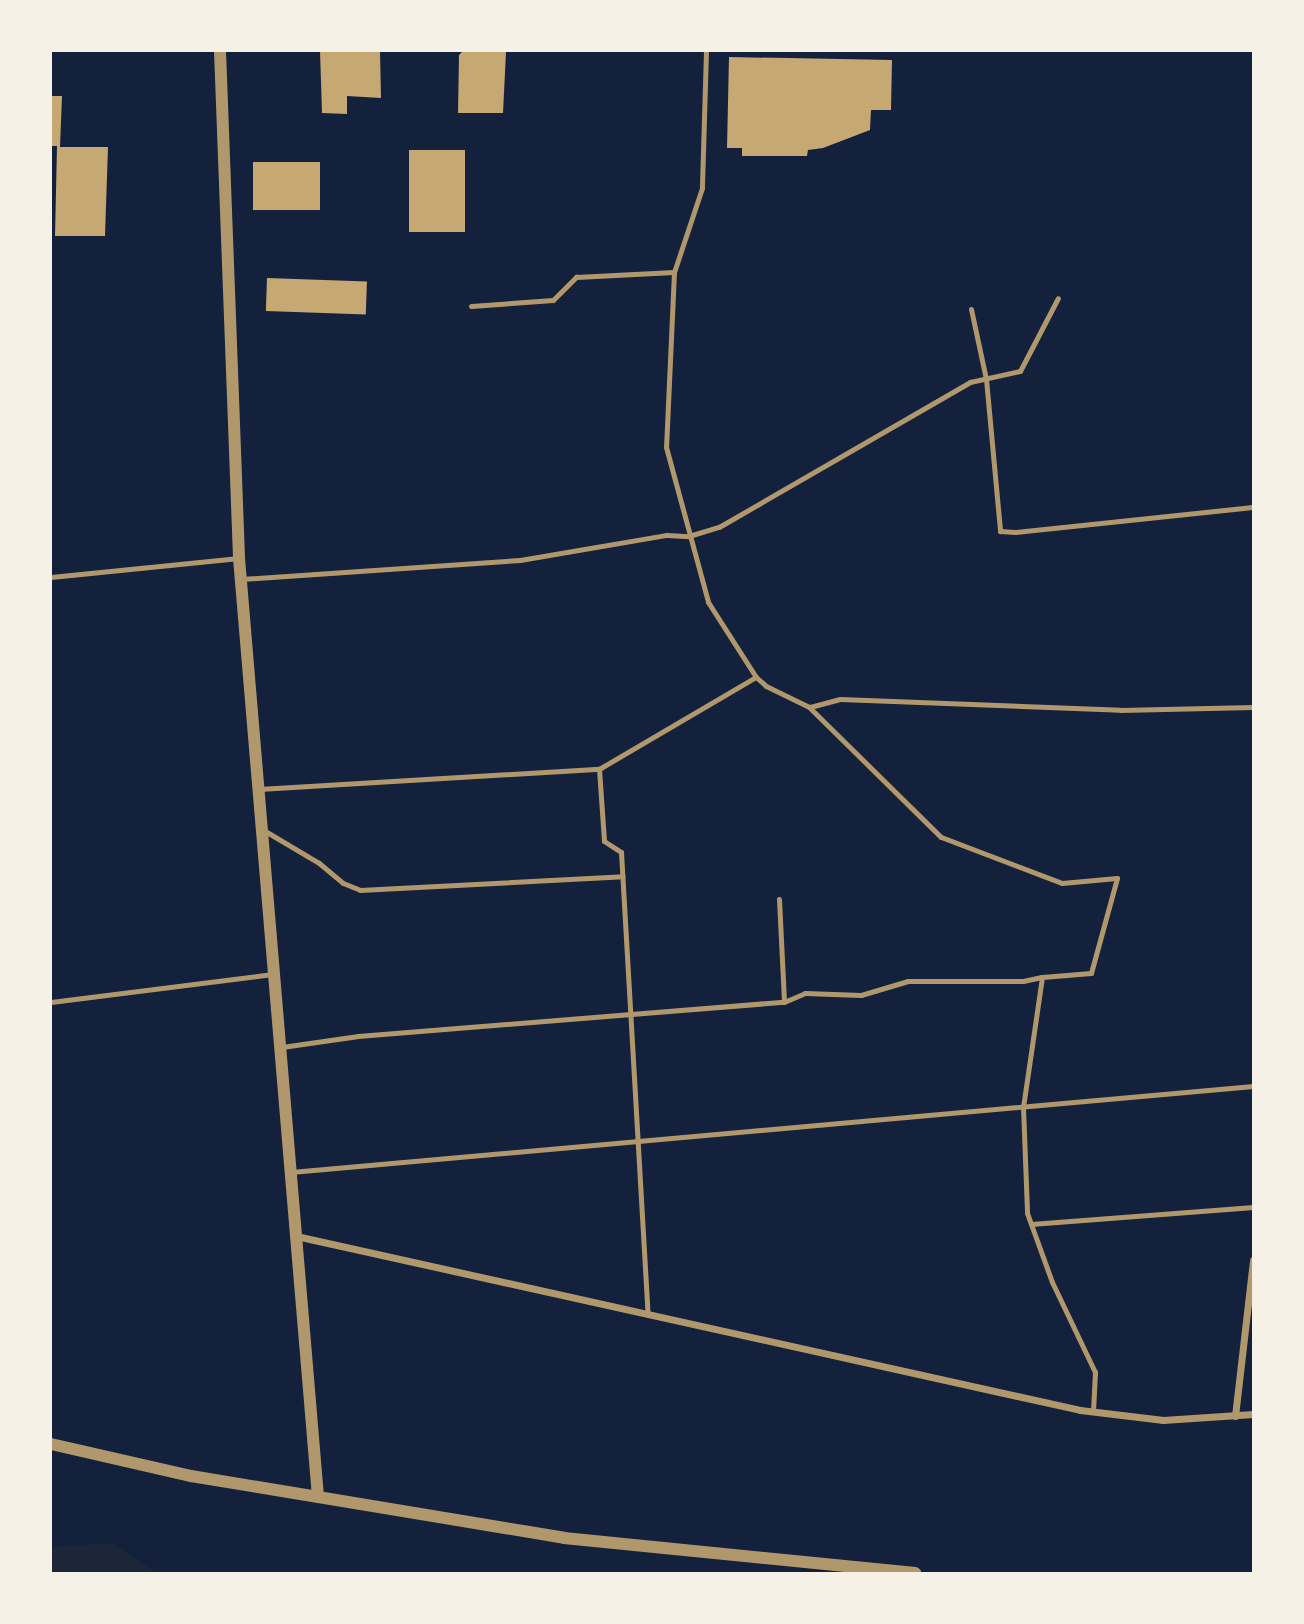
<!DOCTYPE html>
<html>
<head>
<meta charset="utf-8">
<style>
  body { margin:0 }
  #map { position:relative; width:1304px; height:1624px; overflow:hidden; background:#14213d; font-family:Helvetica,sans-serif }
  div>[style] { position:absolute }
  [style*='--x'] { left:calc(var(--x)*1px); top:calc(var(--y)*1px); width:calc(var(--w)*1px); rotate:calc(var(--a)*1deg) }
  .green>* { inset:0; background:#1d2539 }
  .building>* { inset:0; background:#c6a872; transform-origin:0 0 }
  .service>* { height:5px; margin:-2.5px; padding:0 2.5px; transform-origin:2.5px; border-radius:2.5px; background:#b1986c }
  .minor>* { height:7px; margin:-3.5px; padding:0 3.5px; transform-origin:3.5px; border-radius:3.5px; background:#b1986c }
  .tertiary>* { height:12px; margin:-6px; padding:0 6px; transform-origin:6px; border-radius:6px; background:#b1986c }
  span { translate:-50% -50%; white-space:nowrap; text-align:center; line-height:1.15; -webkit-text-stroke:7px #f6f1e7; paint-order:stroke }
  .frame { position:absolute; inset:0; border:52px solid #f6f1e7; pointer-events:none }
</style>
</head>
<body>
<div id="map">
  <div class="green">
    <i style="clip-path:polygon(111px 1543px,157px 1573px,51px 1573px,51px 1547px)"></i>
  </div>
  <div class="building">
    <i style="clip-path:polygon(320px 51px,380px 51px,381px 98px,347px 96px,347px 114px,322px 113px)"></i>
    <i style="clip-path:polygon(463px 51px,506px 52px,503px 113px,458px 113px,459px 55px)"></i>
    <i style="clip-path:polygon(729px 57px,892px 60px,891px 110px,871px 110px,870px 130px,823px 148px,808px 150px,807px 156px,742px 156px,742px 148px,727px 148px)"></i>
    <i style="clip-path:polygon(51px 96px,62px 96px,60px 147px,108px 147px,105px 236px,55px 236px,57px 146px,51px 146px)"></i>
    <i style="left:409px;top:150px;width:56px;height:82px"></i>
    <i style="left:253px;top:162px;width:67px;height:48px"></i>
    <i style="left:267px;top:278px;width:100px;height:33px;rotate:2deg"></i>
  </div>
  <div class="service">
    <i style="--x:706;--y:51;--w:137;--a:91.7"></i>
    <i style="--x:702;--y:188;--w:89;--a:108.4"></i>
    <i style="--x:674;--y:272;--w:175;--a:92.6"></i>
    <i style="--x:666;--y:447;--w:161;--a:74.8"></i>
    <i style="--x:708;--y:602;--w:89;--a:57.4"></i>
    <i style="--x:756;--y:677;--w:13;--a:42"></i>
    <i style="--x:766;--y:686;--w:48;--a:26"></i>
    <i style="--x:809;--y:707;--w:185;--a:44.6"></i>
    <i style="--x:941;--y:837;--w:129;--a:20.8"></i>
    <i style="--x:1062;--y:883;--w:55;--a:-5.2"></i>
    <i style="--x:1117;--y:878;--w:98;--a:105.3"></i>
    <i style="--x:1091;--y:973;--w:49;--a:175.3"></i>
    <i style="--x:1042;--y:977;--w:131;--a:98.3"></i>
    <i style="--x:1023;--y:1107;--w:106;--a:87.8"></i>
    <i style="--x:1027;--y:1213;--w:73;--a:70.1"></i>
    <i style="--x:1052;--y:1282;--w:100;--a:64.5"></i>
    <i style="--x:1095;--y:1372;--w:40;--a:92.9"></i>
    <i style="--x:471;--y:306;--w:82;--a:-4.2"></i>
    <i style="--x:553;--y:300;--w:33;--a:-45"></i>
    <i style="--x:576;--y:277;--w:98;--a:-2.9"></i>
    <i style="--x:971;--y:309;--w:72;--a:77.9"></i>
    <i style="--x:986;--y:379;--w:153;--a:84.7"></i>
    <i style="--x:1000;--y:531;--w:15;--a:4"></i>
    <i style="--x:1015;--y:532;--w:239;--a:-6"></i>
    <i style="--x:51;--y:577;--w:189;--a:-5.8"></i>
    <i style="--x:241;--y:579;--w:280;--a:-3.9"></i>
    <i style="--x:520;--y:560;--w:149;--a:-9.7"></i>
    <i style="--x:667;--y:535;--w:22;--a:3"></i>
    <i style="--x:689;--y:536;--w:31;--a:-17"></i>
    <i style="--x:719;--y:527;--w:290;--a:-30"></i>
    <i style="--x:970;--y:382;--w:51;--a:-12.4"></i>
    <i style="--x:1020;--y:371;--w:82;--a:-62.5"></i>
    <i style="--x:810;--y:707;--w:31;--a:-15"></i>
    <i style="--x:840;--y:699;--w:280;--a:2.2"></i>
    <i style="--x:1120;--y:710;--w:133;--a:-1.3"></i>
    <i style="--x:599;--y:769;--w:72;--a:86"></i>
    <i style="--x:604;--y:841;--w:20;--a:33"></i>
    <i style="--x:621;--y:852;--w:463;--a:86.7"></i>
    <i style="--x:259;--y:789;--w:341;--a:-3.4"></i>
    <i style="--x:599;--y:769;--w:182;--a:-30.4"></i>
    <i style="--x:265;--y:831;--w:63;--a:30.7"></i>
    <i style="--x:319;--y:863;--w:31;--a:40"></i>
    <i style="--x:343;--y:883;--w:18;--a:22"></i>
    <i style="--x:360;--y:890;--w:263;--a:-3"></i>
    <i style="--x:779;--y:899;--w:103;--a:87.2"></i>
    <i style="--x:51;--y:1002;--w:225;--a:-7.2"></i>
    <i style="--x:282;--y:1047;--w:77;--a:-8.2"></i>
    <i style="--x:358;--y:1036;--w:427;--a:-4.6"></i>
    <i style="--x:784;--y:1002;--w:23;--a:-23"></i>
    <i style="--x:805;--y:993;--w:56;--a:2"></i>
    <i style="--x:861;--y:995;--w:49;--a:-16.6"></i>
    <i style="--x:908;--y:981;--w:115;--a:0"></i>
    <i style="--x:1023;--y:981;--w:19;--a:-12"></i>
    <i style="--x:291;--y:1172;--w:966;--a:-5.11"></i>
    <i style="--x:1031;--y:1224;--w:223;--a:-4.4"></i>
  </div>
  <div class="minor">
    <i style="--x:296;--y:1236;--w:803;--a:12.51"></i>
    <i style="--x:1080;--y:1410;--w:84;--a:6.9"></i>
    <i style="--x:1163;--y:1420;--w:90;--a:-3.8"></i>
    <i style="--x:1235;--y:1416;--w:157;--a:-83.4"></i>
  </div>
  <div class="tertiary">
    <i style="--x:220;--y:51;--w:507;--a:87.85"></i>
    <i style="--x:239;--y:558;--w:942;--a:85.19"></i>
    <i style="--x:51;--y:1444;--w:144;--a:12.9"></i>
    <i style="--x:191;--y:1476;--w:378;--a:9.4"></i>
    <i style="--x:564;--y:1538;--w:353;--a:5.7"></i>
  </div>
  <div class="frame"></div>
</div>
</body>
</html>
